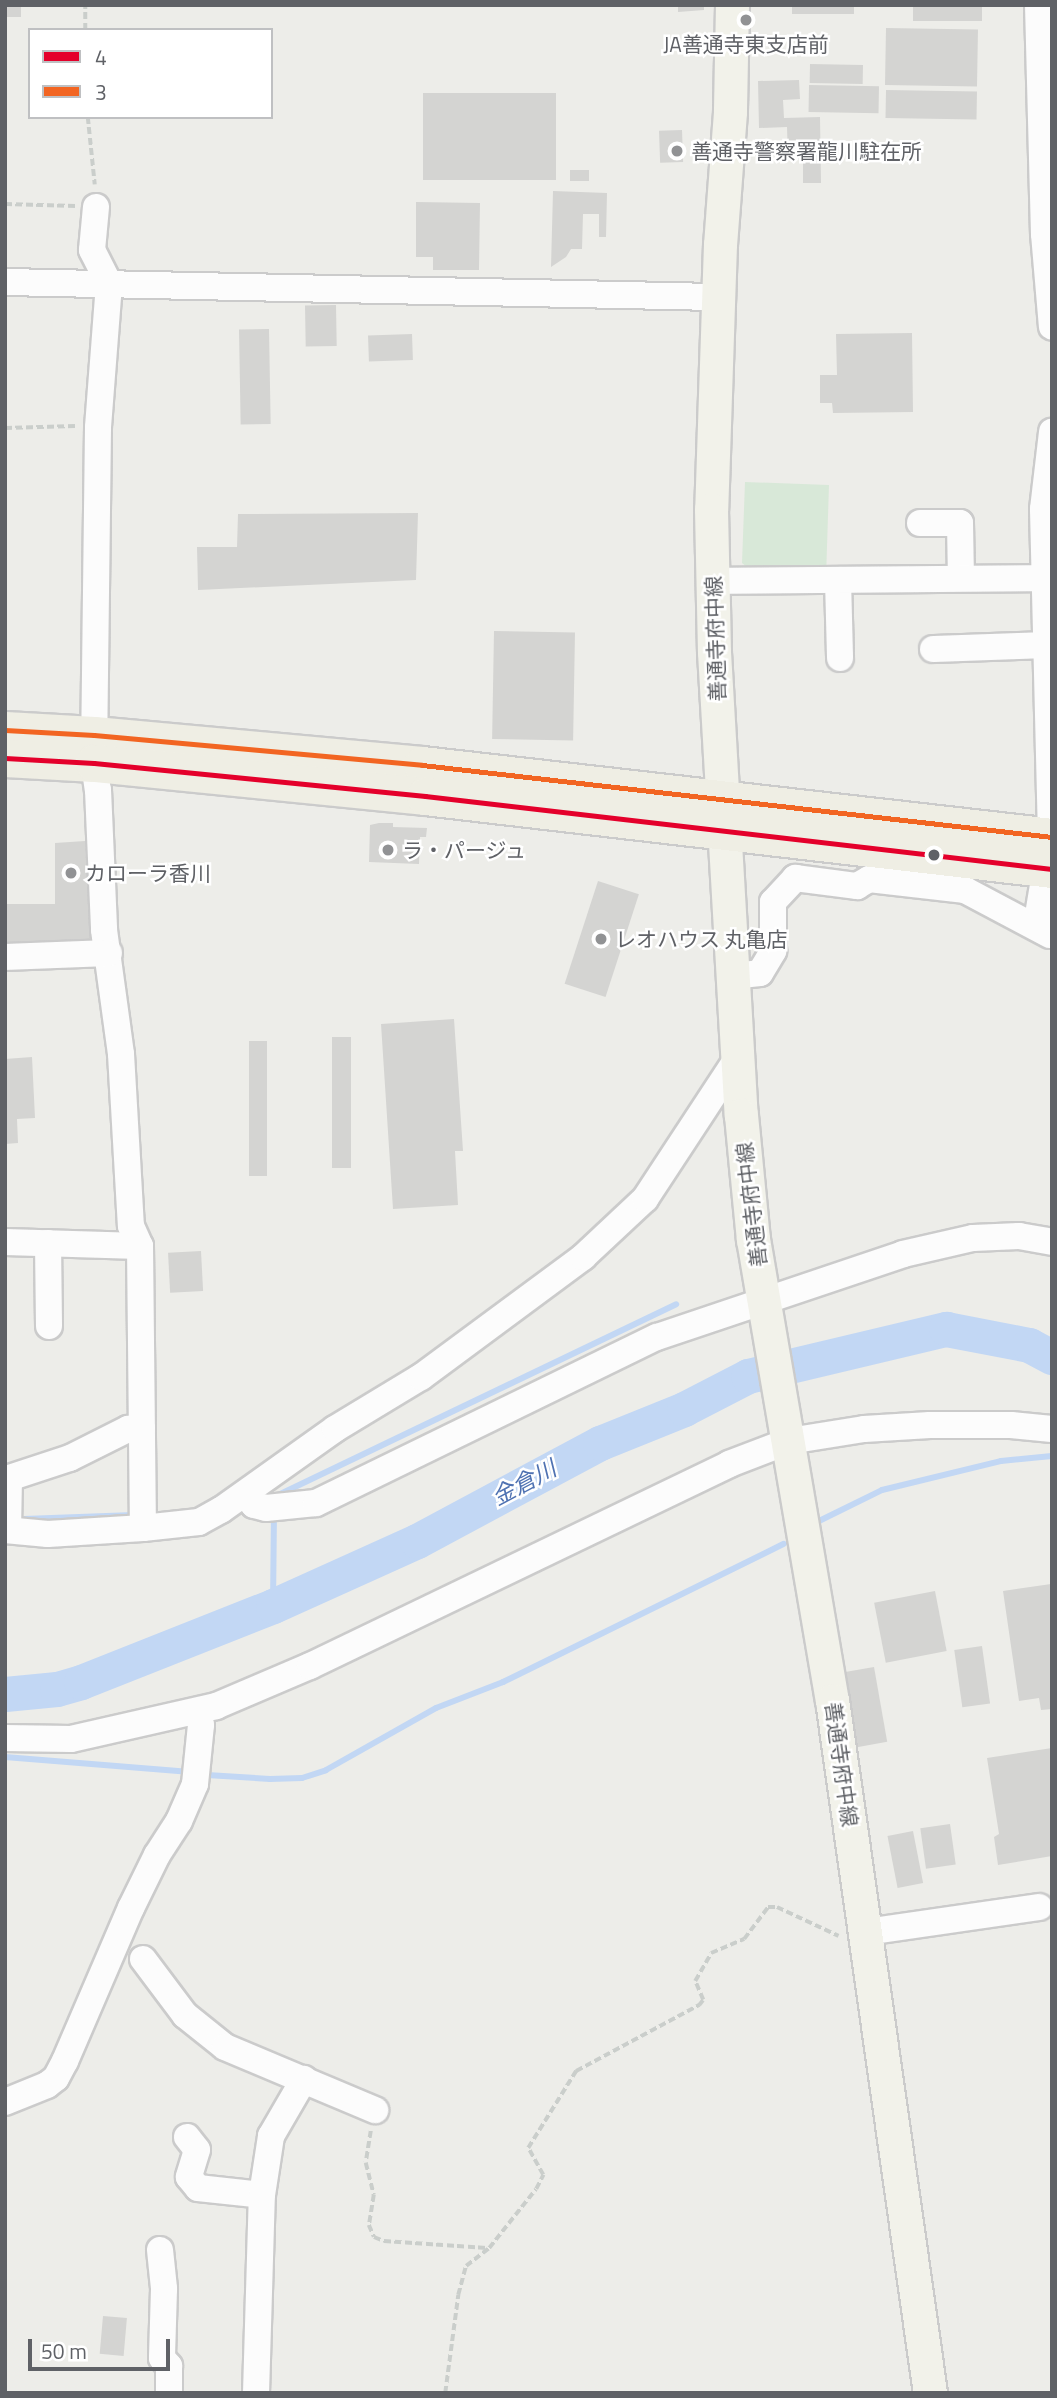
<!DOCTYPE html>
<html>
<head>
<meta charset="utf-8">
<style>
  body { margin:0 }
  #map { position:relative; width:1057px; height:2398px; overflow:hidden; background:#edede9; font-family:"Titillium Web","Noto Sans JP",sans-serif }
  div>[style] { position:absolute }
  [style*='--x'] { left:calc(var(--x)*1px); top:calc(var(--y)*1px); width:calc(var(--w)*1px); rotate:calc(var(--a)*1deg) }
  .green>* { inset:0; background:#d8e8d8 }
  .stream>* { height:6px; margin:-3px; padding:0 3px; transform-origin:3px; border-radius:3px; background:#c2d7f4 }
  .river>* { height:35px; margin:-17.5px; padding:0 17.5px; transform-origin:17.5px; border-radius:17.5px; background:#c2d7f4 }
  .building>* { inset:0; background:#d4d4d2; transform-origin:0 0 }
  .path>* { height:3.5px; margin-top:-1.75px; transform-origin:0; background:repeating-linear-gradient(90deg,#cacecb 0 7px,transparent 0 10.5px) }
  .roads { filter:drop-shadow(2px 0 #cbcbcb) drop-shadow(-2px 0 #cbcbcb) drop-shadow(0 2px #cbcbcb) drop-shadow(0 -2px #cbcbcb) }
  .minor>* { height:26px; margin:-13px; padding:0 13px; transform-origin:13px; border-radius:13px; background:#fcfcfc }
  .major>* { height:33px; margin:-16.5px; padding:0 16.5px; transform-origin:16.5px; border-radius:16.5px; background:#f2f2ea }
  .highway>* { height:37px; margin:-18.5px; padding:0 18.5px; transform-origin:18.5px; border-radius:18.5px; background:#efeee4 }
  .bus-1>* { height:5px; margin:-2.5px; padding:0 2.5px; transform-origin:2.5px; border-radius:2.5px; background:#e4002b }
  .bus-2>* { height:5px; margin:-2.5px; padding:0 2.5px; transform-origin:2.5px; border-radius:2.5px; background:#f26522 }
  .dots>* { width:19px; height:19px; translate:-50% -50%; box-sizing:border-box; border:4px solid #fff; border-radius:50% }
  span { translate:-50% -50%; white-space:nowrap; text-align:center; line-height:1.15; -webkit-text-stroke:5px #fff; paint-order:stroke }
  .poi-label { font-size:21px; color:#5f6166 }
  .left { translate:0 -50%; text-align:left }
  .street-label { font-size:21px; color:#5f6166 }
  .water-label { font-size:23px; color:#4f72b2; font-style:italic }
  .frame { position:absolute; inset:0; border:7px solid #5f6166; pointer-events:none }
  .legend { position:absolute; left:28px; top:28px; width:245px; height:91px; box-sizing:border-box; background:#fff; border:2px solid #bfc0c2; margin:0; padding:9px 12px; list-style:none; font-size:21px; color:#5f6166 }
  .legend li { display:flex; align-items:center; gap:14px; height:35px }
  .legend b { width:35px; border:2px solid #bfc0c2 }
  .scale { position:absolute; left:28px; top:2339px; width:142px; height:32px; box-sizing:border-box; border:4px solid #5f6166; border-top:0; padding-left:9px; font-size:21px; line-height:24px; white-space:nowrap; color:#5f6166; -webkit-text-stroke:5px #fff; paint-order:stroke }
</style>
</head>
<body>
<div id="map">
  <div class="green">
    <i style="clip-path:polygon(745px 482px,829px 485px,826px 578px,758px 576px,742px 563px)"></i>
  </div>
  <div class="stream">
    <i style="--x:274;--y:1497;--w:446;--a:-25.6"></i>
    <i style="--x:24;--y:1519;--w:110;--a:-2.1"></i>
    <i style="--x:819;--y:1521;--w:70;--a:-26.2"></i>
    <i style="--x:882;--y:1490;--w:122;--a:-13.7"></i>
    <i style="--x:1001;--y:1461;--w:51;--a:-5.6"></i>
    <i style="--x:273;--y:1606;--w:91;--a:-89.4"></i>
    <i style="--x:5;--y:1757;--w:186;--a:4.6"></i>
    <i style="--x:207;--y:1775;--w:63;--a:3.6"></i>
    <i style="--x:270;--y:1779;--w:32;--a:-2"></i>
    <i style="--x:302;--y:1778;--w:25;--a:-18"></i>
    <i style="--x:326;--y:1770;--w:126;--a:-29.4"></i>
    <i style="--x:436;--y:1708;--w:72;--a:-21.2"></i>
    <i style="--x:503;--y:1682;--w:313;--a:-26.2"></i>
  </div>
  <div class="river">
    <i style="--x:5;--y:1694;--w:52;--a:-5.5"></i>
    <i style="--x:57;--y:1689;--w:25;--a:-16"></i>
    <i style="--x:81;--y:1682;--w:206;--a:-21.6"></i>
    <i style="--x:273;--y:1606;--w:158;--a:-24.3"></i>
    <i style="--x:417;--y:1541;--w:208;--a:-28.2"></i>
    <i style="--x:600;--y:1443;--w:91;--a:-22"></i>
    <i style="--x:684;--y:1409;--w:72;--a:-27.3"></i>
    <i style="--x:748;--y:1376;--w:204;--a:-13.4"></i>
    <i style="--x:946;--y:1329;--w:85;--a:10.9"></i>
    <i style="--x:1029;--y:1345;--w:26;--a:28"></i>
  </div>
  <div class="building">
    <i style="left:5px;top:5px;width:16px;height:12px"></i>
    <i style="clip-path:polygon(678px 5px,704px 5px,704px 10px,678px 12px)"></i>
    <i style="left:792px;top:5px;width:62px;height:9px"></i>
    <i style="left:913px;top:5px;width:69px;height:16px"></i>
    <i style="left:886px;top:28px;width:92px;height:57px;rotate:1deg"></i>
    <i style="left:810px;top:64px;width:53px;height:19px;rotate:1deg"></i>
    <i style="clip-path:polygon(799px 80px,800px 99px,783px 100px,784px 118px,820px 117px,821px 183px,803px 183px,803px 159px,788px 159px,787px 127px,759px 128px,758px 81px)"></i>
    <i style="left:809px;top:85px;width:70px;height:27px;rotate:1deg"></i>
    <i style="left:886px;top:90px;width:91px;height:28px;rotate:1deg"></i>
    <i style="left:423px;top:93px;width:133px;height:87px"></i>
    <i style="left:682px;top:130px;width:32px;height:23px;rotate:88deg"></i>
    <i style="left:570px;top:170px;width:19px;height:11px"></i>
    <i style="clip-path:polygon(553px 191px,607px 193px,606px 237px,599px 237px,599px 214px,583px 214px,582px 249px,571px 249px,566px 257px,551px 267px)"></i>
    <i style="clip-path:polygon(416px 202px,480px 203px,479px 270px,433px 270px,433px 257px,416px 257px)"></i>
    <i style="left:336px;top:305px;width:41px;height:31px;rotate:89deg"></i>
    <i style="left:269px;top:329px;width:95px;height:30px;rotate:89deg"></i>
    <i style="clip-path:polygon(912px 333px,913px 412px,833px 413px,832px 403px,820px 403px,820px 375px,837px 375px,836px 334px)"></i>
    <i style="left:412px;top:334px;width:26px;height:44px;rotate:88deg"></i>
    <i style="clip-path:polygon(418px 513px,416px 580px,198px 590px,197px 547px,237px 547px,238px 514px)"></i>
    <i style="left:494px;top:631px;width:81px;height:108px;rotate:1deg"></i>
    <i style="clip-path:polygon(379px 823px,393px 823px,393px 827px,427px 828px,426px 837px,420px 837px,419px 864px,369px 862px,370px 825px)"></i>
    <i style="clip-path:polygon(85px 841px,91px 944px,5px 945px,5px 904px,55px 904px,55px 843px)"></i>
    <i style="left:598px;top:881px;width:43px;height:108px;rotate:18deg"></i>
    <i style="clip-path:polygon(454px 1019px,463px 1151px,455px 1151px,458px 1205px,393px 1209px,381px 1024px)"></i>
    <i style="left:332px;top:1037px;width:19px;height:131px"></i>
    <i style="left:249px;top:1041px;width:18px;height:135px"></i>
    <i style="clip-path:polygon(32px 1057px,35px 1118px,17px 1119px,18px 1143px,5px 1144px,5px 1059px)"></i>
    <i style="left:201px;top:1251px;width:40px;height:33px;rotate:87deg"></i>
    <i style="clip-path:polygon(1051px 1584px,1052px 1709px,1041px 1710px,1039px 1698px,1019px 1701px,1003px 1591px)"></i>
    <i style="left:935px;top:1591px;width:61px;height:62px;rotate:79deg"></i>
    <i style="left:982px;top:1646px;width:58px;height:28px;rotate:82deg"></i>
    <i style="left:874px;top:1667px;width:76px;height:35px;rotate:80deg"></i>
    <i style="clip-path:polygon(1052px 1748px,1052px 1856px,998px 1865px,994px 1837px,999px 1834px,987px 1758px)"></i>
    <i style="left:950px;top:1824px;width:41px;height:30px;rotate:82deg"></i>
    <i style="left:913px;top:1831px;width:53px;height:26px;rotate:79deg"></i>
    <i style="left:103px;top:2316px;width:24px;height:38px;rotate:5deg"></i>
  </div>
  <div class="path">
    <i style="--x:85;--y:30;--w:25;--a:-90"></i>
    <i style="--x:88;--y:117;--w:68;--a:84.1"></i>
    <i style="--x:5;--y:204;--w:71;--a:1.6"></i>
    <i style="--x:5;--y:428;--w:70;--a:-1.6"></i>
    <i style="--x:371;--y:2131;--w:32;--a:99"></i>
    <i style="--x:366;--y:2163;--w:33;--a:76"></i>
    <i style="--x:374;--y:2195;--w:30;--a:99"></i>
    <i style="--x:369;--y:2225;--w:13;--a:67"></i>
    <i style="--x:374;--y:2237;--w:11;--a:22"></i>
    <i style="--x:384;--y:2241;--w:103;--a:3.9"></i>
    <i style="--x:445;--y:2393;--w:99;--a:-82.4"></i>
    <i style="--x:458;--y:2295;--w:30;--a:-75"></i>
    <i style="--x:466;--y:2266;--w:29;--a:-38"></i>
    <i style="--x:489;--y:2248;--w:75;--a:-51.5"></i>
    <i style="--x:536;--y:2189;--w:16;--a:-63"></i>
    <i style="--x:543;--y:2175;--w:31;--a:-119"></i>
    <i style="--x:528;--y:2148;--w:91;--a:-58.1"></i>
    <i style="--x:576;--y:2071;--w:140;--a:-28.2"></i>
    <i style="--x:699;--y:2005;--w:6;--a:-51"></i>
    <i style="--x:703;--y:2000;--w:21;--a:-113"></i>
    <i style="--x:695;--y:1981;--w:32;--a:-60"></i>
    <i style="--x:711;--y:1953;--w:36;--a:-23"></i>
    <i style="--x:744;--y:1939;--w:40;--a:-53"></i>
    <i style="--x:768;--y:1907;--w:9;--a:0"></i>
    <i style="--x:777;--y:1907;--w:68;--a:25.1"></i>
  </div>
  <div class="roads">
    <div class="minor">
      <i style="--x:1038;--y:5;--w:229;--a:88.5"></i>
      <i style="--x:1044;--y:234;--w:93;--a:85.1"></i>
      <i style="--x:96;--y:207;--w:43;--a:95.3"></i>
      <i style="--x:92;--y:250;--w:38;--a:63"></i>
      <i style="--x:109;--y:284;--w:144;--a:94.4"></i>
      <i style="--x:98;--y:428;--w:335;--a:90.7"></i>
      <i style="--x:94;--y:763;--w:27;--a:82"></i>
      <i style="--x:98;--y:790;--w:140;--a:87.5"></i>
      <i style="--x:104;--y:930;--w:125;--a:82.2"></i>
      <i style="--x:121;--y:1054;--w:172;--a:86.7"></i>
      <i style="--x:131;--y:1226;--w:22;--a:66"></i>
      <i style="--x:140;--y:1246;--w:282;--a:89.4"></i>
      <i style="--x:5;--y:282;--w:713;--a:1.21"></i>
      <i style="--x:920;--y:523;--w:40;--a:0"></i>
      <i style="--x:960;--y:523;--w:55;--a:89"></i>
      <i style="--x:838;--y:580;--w:78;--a:88.5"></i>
      <i style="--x:713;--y:581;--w:333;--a:-0.5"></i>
      <i style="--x:933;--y:649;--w:115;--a:-2"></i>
      <i style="--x:1036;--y:927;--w:91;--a:-80.5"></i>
      <i style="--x:1051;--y:837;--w:328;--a:-91.4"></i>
      <i style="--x:1043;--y:509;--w:78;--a:-83.3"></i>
      <i style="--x:5;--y:957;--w:104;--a:-2.2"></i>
      <i style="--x:732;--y:976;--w:28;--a:-6"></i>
      <i style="--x:760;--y:973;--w:26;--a:-59"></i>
      <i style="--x:773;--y:951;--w:49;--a:-90"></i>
      <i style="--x:773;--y:902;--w:33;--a:-47"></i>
      <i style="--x:795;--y:878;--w:63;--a:7.4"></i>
      <i style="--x:857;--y:886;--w:14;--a:-30"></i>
      <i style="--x:869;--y:879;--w:97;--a:6.5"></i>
      <i style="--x:965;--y:890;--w:96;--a:27.9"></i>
      <i style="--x:5;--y:1242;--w:135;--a:1.7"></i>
      <i style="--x:48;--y:1243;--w:83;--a:89.3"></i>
      <i style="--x:245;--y:1494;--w:14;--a:51"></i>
      <i style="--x:254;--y:1505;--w:12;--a:14"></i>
      <i style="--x:266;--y:1508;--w:50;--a:-5.7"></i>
      <i style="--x:316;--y:1503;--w:379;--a:-26"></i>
      <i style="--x:657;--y:1337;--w:260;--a:-18.6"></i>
      <i style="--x:903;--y:1254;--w:72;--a:-12.9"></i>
      <i style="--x:973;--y:1238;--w:46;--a:-2.5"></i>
      <i style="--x:1019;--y:1236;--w:34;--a:10"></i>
      <i style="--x:5;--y:1530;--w:43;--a:5.3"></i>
      <i style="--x:48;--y:1534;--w:95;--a:-3.6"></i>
      <i style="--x:143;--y:1528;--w:56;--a:-6.1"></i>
      <i style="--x:199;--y:1522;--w:25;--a:-29"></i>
      <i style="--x:221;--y:1510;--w:140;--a:-35.4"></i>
      <i style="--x:335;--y:1429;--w:100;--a:-31.2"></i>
      <i style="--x:421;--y:1377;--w:202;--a:-36.5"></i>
      <i style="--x:583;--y:1257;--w:85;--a:-43.1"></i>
      <i style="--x:645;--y:1199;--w:168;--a:-56.7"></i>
      <i style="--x:8;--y:1530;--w:52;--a:-88.9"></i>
      <i style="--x:9;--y:1478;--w:64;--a:-18.2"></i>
      <i style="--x:70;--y:1458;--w:65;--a:-26.6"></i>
      <i style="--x:128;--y:1429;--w:14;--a:-4"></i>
      <i style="--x:5;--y:1738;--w:66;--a:0.9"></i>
      <i style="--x:71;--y:1739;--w:149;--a:-12.8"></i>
      <i style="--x:216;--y:1706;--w:102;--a:-23.1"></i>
      <i style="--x:310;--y:1666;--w:465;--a:-25.7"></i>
      <i style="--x:729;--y:1464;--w:64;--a:-21"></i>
      <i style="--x:789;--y:1441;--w:76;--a:-9.1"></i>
      <i style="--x:864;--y:1429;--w:66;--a:-3.5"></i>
      <i style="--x:930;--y:1425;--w:81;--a:0"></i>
      <i style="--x:1011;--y:1425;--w:41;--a:5.6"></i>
      <i style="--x:866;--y:1932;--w:175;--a:-8.2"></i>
      <i style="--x:143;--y:1959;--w:70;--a:53.1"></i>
      <i style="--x:185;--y:2015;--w:51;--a:38.7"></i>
      <i style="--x:225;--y:2047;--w:163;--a:22.8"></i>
      <i style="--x:5;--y:2102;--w:45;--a:-22"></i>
      <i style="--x:47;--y:2085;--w:11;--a:-38"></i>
      <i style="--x:56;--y:2078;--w:19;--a:-62"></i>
      <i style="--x:65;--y:2061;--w:167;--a:-66.7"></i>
      <i style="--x:131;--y:1908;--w:59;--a:-63.9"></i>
      <i style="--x:157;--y:1855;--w:40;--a:-57.1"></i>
      <i style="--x:179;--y:1821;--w:40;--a:-66.6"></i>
      <i style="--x:195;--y:1784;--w:59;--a:-84.2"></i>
      <i style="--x:201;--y:1725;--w:14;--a:-102"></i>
      <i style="--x:187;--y:2137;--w:16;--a:52"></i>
      <i style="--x:197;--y:2150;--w:28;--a:107"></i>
      <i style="--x:189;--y:2177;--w:14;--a:51"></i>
      <i style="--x:198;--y:2188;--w:64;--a:6.2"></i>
      <i style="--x:160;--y:2250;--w:39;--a:84"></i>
      <i style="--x:164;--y:2289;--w:69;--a:91.7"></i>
      <i style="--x:162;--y:2358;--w:11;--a:49"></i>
      <i style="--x:169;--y:2366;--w:27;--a:90"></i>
      <i style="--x:256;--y:2393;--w:198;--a:-88.3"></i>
      <i style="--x:262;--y:2195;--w:60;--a:-81.3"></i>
      <i style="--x:271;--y:2136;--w:66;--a:-59.9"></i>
    </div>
    <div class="major">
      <i style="--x:732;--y:5;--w:107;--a:91.1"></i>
      <i style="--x:730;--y:112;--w:132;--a:94.3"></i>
      <i style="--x:720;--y:244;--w:265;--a:91.9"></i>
      <i style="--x:711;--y:509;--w:143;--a:88.8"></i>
      <i style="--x:714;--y:652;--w:464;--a:86.7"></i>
      <i style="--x:741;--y:1115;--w:125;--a:84.5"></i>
      <i style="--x:753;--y:1239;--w:468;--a:80.3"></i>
      <i style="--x:832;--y:1700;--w:700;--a:81.95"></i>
    </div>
    <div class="highway">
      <i style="--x:5;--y:730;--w:89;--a:3.2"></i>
      <i style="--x:94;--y:735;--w:329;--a:5.2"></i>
      <i style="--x:422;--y:765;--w:634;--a:6.52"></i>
      <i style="--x:5;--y:758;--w:89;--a:3.2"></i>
      <i style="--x:94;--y:763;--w:333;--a:5.7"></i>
      <i style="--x:425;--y:796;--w:631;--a:6.64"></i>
    </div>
  </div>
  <div class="bus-1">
    <i style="--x:5;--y:758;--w:89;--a:3.2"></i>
    <i style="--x:94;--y:763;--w:333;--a:5.7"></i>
    <i style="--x:425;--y:796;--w:631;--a:6.64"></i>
  </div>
  <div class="bus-2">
    <i style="--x:5;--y:730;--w:89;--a:3.2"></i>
    <i style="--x:94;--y:735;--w:329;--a:5.2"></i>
    <i style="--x:422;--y:765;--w:634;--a:6.52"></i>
  </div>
  <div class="dots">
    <i style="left:746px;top:20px;background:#919294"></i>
    <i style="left:677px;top:151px;background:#919294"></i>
    <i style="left:388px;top:850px;background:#919294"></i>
    <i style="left:934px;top:855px;background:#5f6166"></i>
    <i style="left:71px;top:873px;background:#919294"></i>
    <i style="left:601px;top:939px;background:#919294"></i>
  </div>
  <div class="poi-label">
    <span style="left:746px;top:44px">JA善通寺東支店前</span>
    <span class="left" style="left:691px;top:151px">善通寺警察署龍川駐在所</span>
    <span class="left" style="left:402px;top:850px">ラ・パージュ</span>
    <span class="left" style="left:85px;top:873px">カローラ香川</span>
    <span class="left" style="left:615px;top:939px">レオハウス 丸亀店</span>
  </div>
  <div class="street-label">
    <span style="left:715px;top:639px;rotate:-92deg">善通寺府中線</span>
    <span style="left:751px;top:1205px;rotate:-97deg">善通寺府中線</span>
    <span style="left:842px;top:1764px;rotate:82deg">善通寺府中線</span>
  </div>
  <div class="water-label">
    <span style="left:524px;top:1483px;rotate:-28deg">金倉川</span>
  </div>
  <div class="frame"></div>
  <ul class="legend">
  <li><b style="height:9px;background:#e4002b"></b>4</li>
  <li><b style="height:9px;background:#f26522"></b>3</li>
  </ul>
  <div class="scale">50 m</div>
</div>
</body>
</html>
